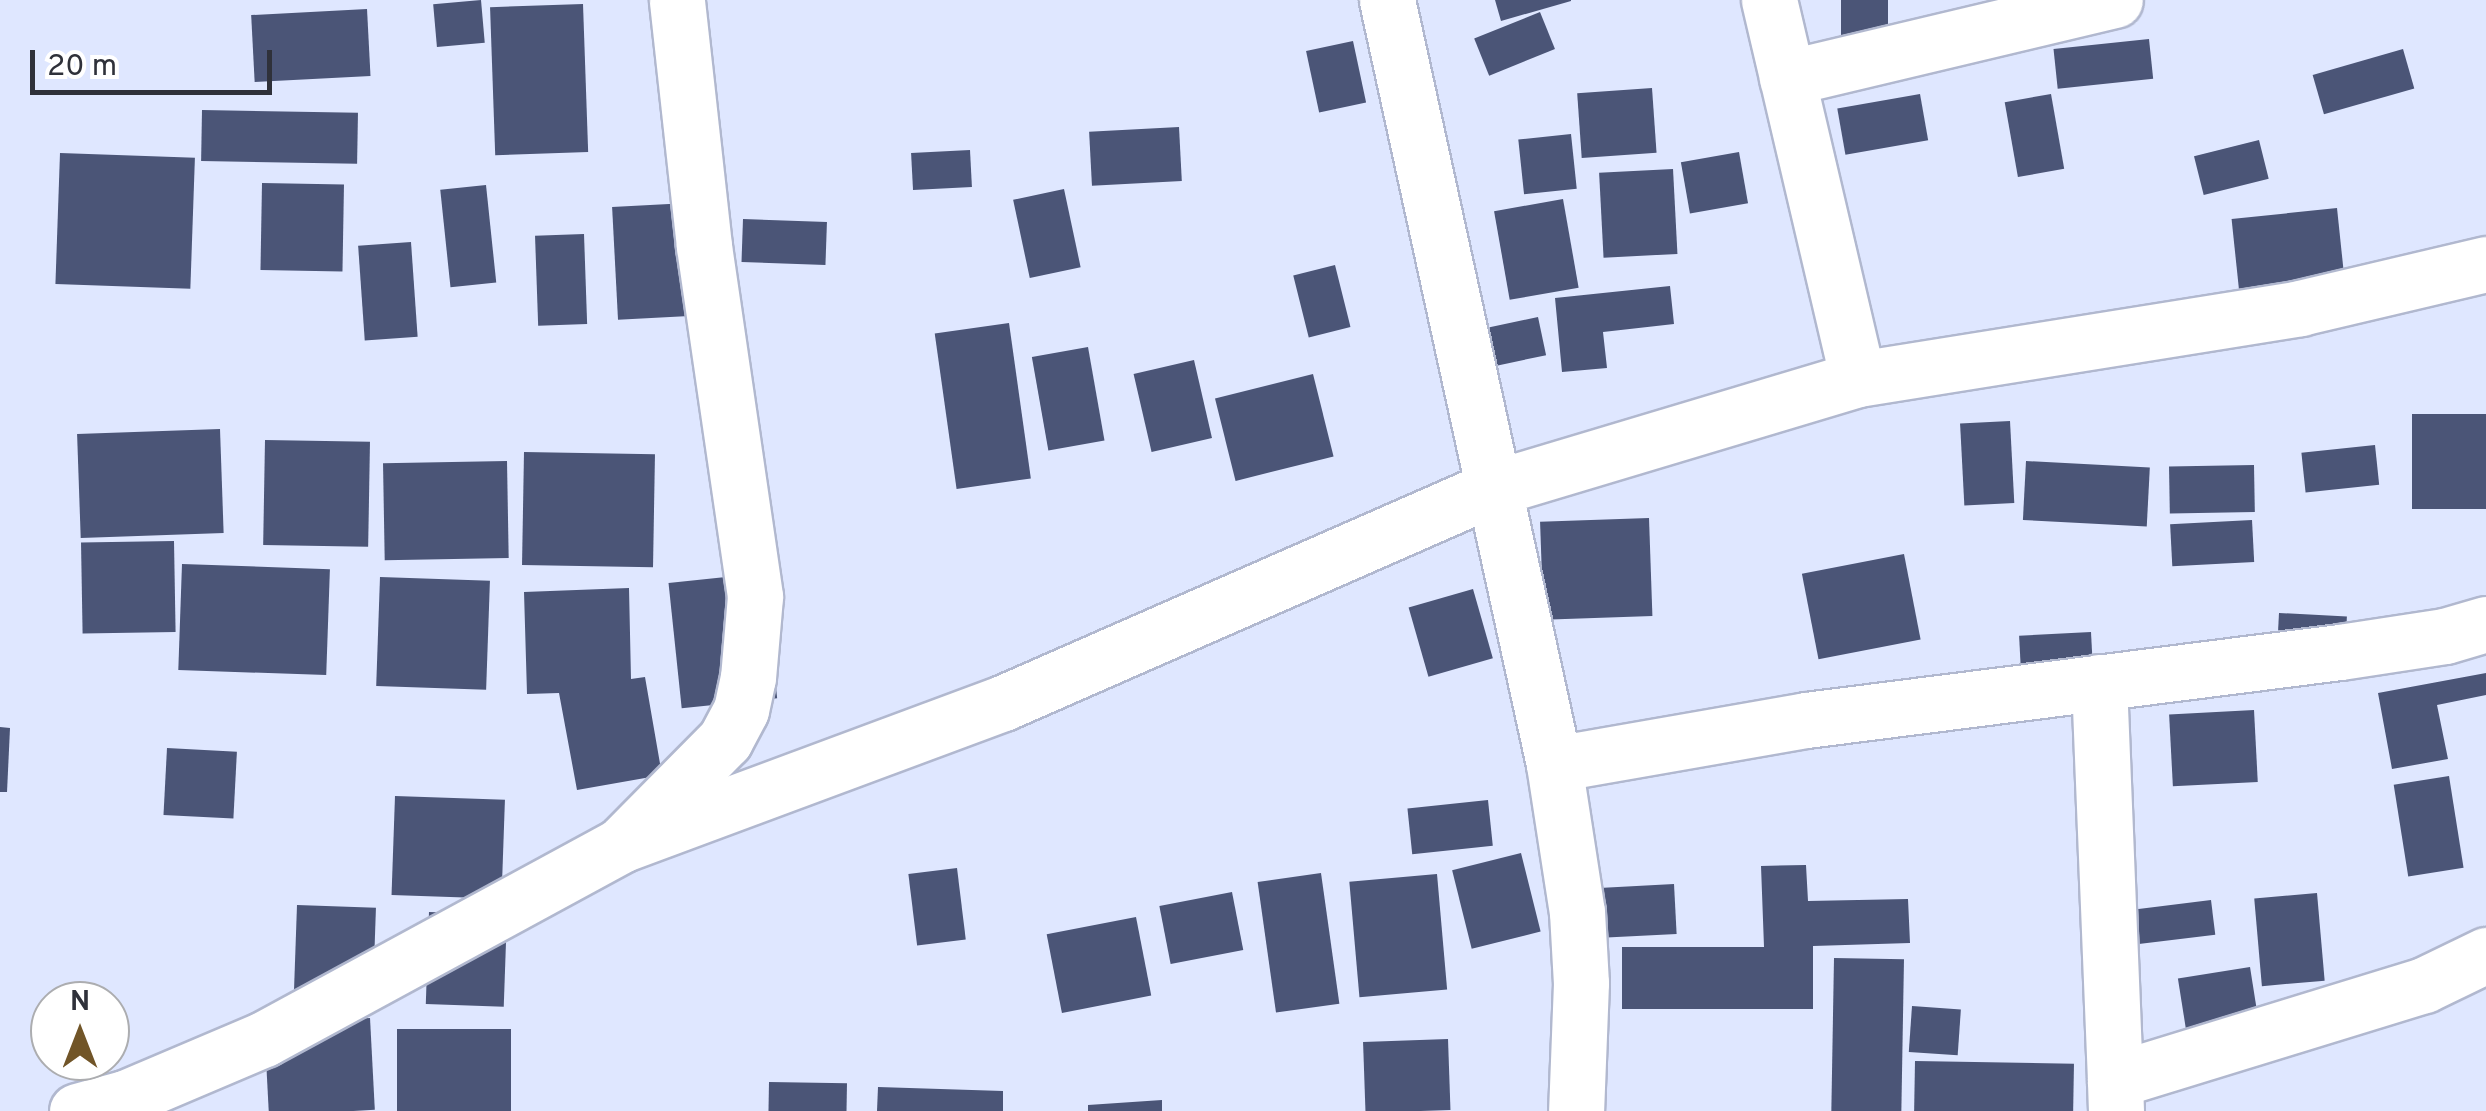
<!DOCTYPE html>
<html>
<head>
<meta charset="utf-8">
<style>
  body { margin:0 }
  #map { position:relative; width:2486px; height:1111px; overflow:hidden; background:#dfe7ff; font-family:Overpass,sans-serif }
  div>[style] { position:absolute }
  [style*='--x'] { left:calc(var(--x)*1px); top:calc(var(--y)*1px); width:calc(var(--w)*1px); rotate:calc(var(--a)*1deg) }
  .building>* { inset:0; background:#4b5577; transform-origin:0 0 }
  .roads { filter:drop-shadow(2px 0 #b1b8cf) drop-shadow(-2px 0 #b1b8cf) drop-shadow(0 2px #b1b8cf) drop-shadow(0 -2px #b1b8cf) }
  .street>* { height:55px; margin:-27.5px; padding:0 27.5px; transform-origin:27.5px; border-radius:27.5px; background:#fff }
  span { translate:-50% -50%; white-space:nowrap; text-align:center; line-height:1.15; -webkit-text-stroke:10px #fff; paint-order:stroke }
  .north { position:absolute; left:30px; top:981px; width:100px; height:100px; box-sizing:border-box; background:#fff; border:2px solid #acadb0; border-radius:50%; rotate:0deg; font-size:28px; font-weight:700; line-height:40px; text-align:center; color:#2f313a }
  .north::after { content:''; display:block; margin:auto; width:35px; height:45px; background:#715528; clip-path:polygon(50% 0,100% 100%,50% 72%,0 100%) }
  .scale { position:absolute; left:30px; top:50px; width:242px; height:45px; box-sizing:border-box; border:5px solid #2f313a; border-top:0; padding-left:12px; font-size:30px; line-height:35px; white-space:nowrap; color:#2f313a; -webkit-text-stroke:8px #fff; paint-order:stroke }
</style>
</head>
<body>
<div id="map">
  <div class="building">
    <i style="left:481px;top:0;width:43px;height:48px;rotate:85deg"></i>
    <i style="clip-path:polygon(1495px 0,1571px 0,1571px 1px,1501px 21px)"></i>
    <i style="left:1841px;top:0;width:47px;height:44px"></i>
    <i style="left:583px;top:4px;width:148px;height:93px;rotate:88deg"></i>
    <i style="left:367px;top:9px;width:67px;height:116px;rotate:87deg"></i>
    <i style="left:1540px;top:12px;width:40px;height:71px;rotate:68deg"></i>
    <i style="left:2149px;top:39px;width:40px;height:96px;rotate:84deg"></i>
    <i style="left:1353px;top:41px;width:63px;height:48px;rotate:78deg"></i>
    <i style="left:2403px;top:49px;width:41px;height:94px;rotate:74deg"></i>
    <i style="left:1652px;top:88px;width:65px;height:75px;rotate:86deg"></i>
    <i style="left:1920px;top:94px;width:47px;height:84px;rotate:80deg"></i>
    <i style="left:2051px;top:94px;width:76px;height:47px;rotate:80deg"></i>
    <i style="left:202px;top:110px;width:156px;height:51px;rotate:1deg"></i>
    <i style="left:1179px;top:127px;width:54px;height:90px;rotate:87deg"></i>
    <i style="left:1571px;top:134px;width:55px;height:53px;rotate:84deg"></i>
    <i style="left:2259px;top:140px;width:40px;height:67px;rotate:76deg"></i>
    <i style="left:970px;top:150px;width:37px;height:59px;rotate:87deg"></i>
    <i style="left:1739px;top:152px;width:52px;height:59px;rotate:80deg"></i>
    <i style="left:60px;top:153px;width:135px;height:131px;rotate:2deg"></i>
    <i style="left:1673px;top:169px;width:85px;height:74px;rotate:87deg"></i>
    <i style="left:262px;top:183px;width:82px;height:87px;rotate:1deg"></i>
    <i style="left:486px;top:185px;width:98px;height:46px;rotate:84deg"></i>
    <i style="left:1064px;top:189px;width:80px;height:52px;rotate:78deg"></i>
    <i style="left:1563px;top:199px;width:90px;height:70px;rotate:80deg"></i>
    <i style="left:688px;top:203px;width:113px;height:76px;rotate:87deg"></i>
    <i style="left:2337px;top:208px;width:91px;height:106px;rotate:84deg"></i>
    <i style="left:743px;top:219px;width:84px;height:43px;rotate:2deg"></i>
    <i style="left:584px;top:234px;width:90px;height:49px;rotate:88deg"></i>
    <i style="left:411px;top:242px;width:95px;height:53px;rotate:86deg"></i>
    <i style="left:1335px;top:265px;width:64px;height:43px;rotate:76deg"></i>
    <i style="clip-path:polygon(1670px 286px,1674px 324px,1603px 332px,1607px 368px,1562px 372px,1555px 298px)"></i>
    <i style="left:1538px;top:317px;width:39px;height:77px;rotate:78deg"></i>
    <i style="left:1009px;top:323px;width:157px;height:75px;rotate:82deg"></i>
    <i style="left:1088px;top:347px;width:95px;height:57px;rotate:80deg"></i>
    <i style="left:1194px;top:360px;width:80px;height:62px;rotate:77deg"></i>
    <i style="left:1313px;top:374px;width:85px;height:101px;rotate:76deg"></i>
    <i style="left:2486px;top:414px;width:95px;height:74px;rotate:90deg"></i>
    <i style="left:2010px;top:421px;width:82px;height:50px;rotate:87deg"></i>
    <i style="left:220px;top:429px;width:104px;height:143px;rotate:88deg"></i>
    <i style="left:265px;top:440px;width:105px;height:105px;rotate:1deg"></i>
    <i style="left:2375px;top:445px;width:40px;height:74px;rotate:84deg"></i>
    <i style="left:524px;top:452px;width:131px;height:113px;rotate:1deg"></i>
    <i style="left:507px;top:461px;width:97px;height:124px;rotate:89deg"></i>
    <i style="left:2026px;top:461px;width:124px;height:59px;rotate:3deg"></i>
    <i style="left:2254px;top:465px;width:47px;height:85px;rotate:89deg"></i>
    <i style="left:1649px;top:518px;width:98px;height:109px;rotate:88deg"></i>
    <i style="left:2252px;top:520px;width:42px;height:82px;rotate:87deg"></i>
    <i style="left:174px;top:541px;width:91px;height:93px;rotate:89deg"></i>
    <i style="left:1904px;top:554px;width:87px;height:104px;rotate:79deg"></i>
    <i style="left:182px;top:564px;width:148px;height:106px;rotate:2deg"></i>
    <i style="left:764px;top:573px;width:126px;height:96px;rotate:84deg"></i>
    <i style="left:380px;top:577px;width:110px;height:109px;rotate:2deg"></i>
    <i style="clip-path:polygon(629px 588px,631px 679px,645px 677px,662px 775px,577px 790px,559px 693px,527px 694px,524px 592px)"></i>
    <i style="left:1473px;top:589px;width:72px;height:67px;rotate:74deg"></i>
    <i style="left:2279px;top:613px;width:68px;height:39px;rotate:3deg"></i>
    <i style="left:2091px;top:632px;width:45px;height:72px;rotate:87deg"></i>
    <i style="clip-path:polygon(2486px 673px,2486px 695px,2437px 705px,2448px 759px,2392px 769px,2378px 693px)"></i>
    <i style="left:2254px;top:710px;width:72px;height:85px;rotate:87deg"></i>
    <i style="clip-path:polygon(0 727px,10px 728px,7px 792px,0 792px)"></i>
    <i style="left:167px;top:748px;width:70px;height:67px;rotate:3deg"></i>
    <i style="left:2449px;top:776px;width:93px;height:56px;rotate:81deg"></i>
    <i style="left:395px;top:796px;width:110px;height:99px;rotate:2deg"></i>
    <i style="left:1488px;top:800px;width:46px;height:81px;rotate:84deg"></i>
    <i style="left:1521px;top:853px;width:81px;height:71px;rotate:76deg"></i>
    <i style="clip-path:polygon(1806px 865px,1808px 901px,1908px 899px,1910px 943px,1813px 946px,1813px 1009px,1622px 1009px,1622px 947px,1764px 947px,1761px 866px)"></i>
    <i style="left:957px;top:868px;width:72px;height:49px;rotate:83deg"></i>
    <i style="left:1321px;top:873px;width:132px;height:64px;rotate:82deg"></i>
    <i style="left:1437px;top:874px;width:116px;height:88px;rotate:85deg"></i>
    <i style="left:1674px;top:884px;width:50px;height:75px;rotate:87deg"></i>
    <i style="left:1232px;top:892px;width:59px;height:74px;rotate:79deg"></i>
    <i style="left:2317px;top:893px;width:88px;height:63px;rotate:85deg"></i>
    <i style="left:2211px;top:900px;width:35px;height:77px;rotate:83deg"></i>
    <i style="left:297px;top:905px;width:79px;height:86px;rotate:2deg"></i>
    <i style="left:429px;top:912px;width:78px;height:92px;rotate:2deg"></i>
    <i style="left:1136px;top:917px;width:80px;height:91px;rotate:79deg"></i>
    <i style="left:1834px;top:958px;width:70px;height:153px;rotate:1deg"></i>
    <i style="left:2250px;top:967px;width:63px;height:73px;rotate:81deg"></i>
    <i style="left:1912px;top:1006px;width:49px;height:46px;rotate:4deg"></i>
    <i style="left:370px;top:1018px;width:92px;height:106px;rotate:87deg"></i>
    <i style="left:397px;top:1029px;width:114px;height:82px"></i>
    <i style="left:1448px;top:1039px;width:71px;height:85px;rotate:88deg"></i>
    <i style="left:1915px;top:1061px;width:159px;height:50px;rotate:1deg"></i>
    <i style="left:769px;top:1082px;width:78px;height:29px;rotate:1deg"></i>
    <i style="clip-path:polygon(878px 1087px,1003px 1091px,1003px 1111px,877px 1111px)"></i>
    <i style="clip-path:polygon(1162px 1100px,1162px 1111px,1088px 1111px,1088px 1105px)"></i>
  </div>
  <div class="roads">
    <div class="street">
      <i style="--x:1387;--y:0;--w:782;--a:77.67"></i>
      <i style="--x:1554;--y:764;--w:150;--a:81.2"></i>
      <i style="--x:1577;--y:912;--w:71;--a:86.8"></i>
      <i style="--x:1581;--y:983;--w:128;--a:92.2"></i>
      <i style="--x:1769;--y:0;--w:389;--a:76.8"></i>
      <i style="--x:1787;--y:78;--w:337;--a:-13.4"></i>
      <i style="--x:2099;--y:682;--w:398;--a:87.7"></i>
      <i style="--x:1554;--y:764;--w:256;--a:-9.9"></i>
      <i style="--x:1806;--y:720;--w:538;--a:-7.26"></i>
      <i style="--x:2340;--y:652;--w:106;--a:-8.7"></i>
      <i style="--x:2445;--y:636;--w:43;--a:-16.3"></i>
      <i style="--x:621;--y:845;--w:408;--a:-20.4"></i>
      <i style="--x:1003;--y:703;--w:533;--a:-23.68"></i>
      <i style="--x:1491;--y:489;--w:383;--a:-16.7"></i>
      <i style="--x:1858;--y:379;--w:448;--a:-9.1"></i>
      <i style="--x:2300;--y:308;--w:191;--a:-13.3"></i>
      <i style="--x:77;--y:1111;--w:50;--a:-15.2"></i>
      <i style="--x:125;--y:1098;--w:151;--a:-23"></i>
      <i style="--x:264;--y:1039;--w:406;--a:-28.5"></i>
      <i style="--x:621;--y:845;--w:148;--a:-45.3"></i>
      <i style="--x:725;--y:740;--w:34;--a:-62"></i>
      <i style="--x:741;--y:710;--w:33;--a:-78"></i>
      <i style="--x:748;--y:678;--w:82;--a:-85.1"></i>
      <i style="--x:755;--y:596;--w:354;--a:-98.3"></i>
      <i style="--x:704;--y:246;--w:247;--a:-96.3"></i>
      <i style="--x:2116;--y:1111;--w:31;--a:-92"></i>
      <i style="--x:2115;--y:1080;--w:323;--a:-17.1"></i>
      <i style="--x:2424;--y:985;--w:69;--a:-25.8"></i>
    </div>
  </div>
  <div class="north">N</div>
  <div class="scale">20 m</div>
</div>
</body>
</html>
